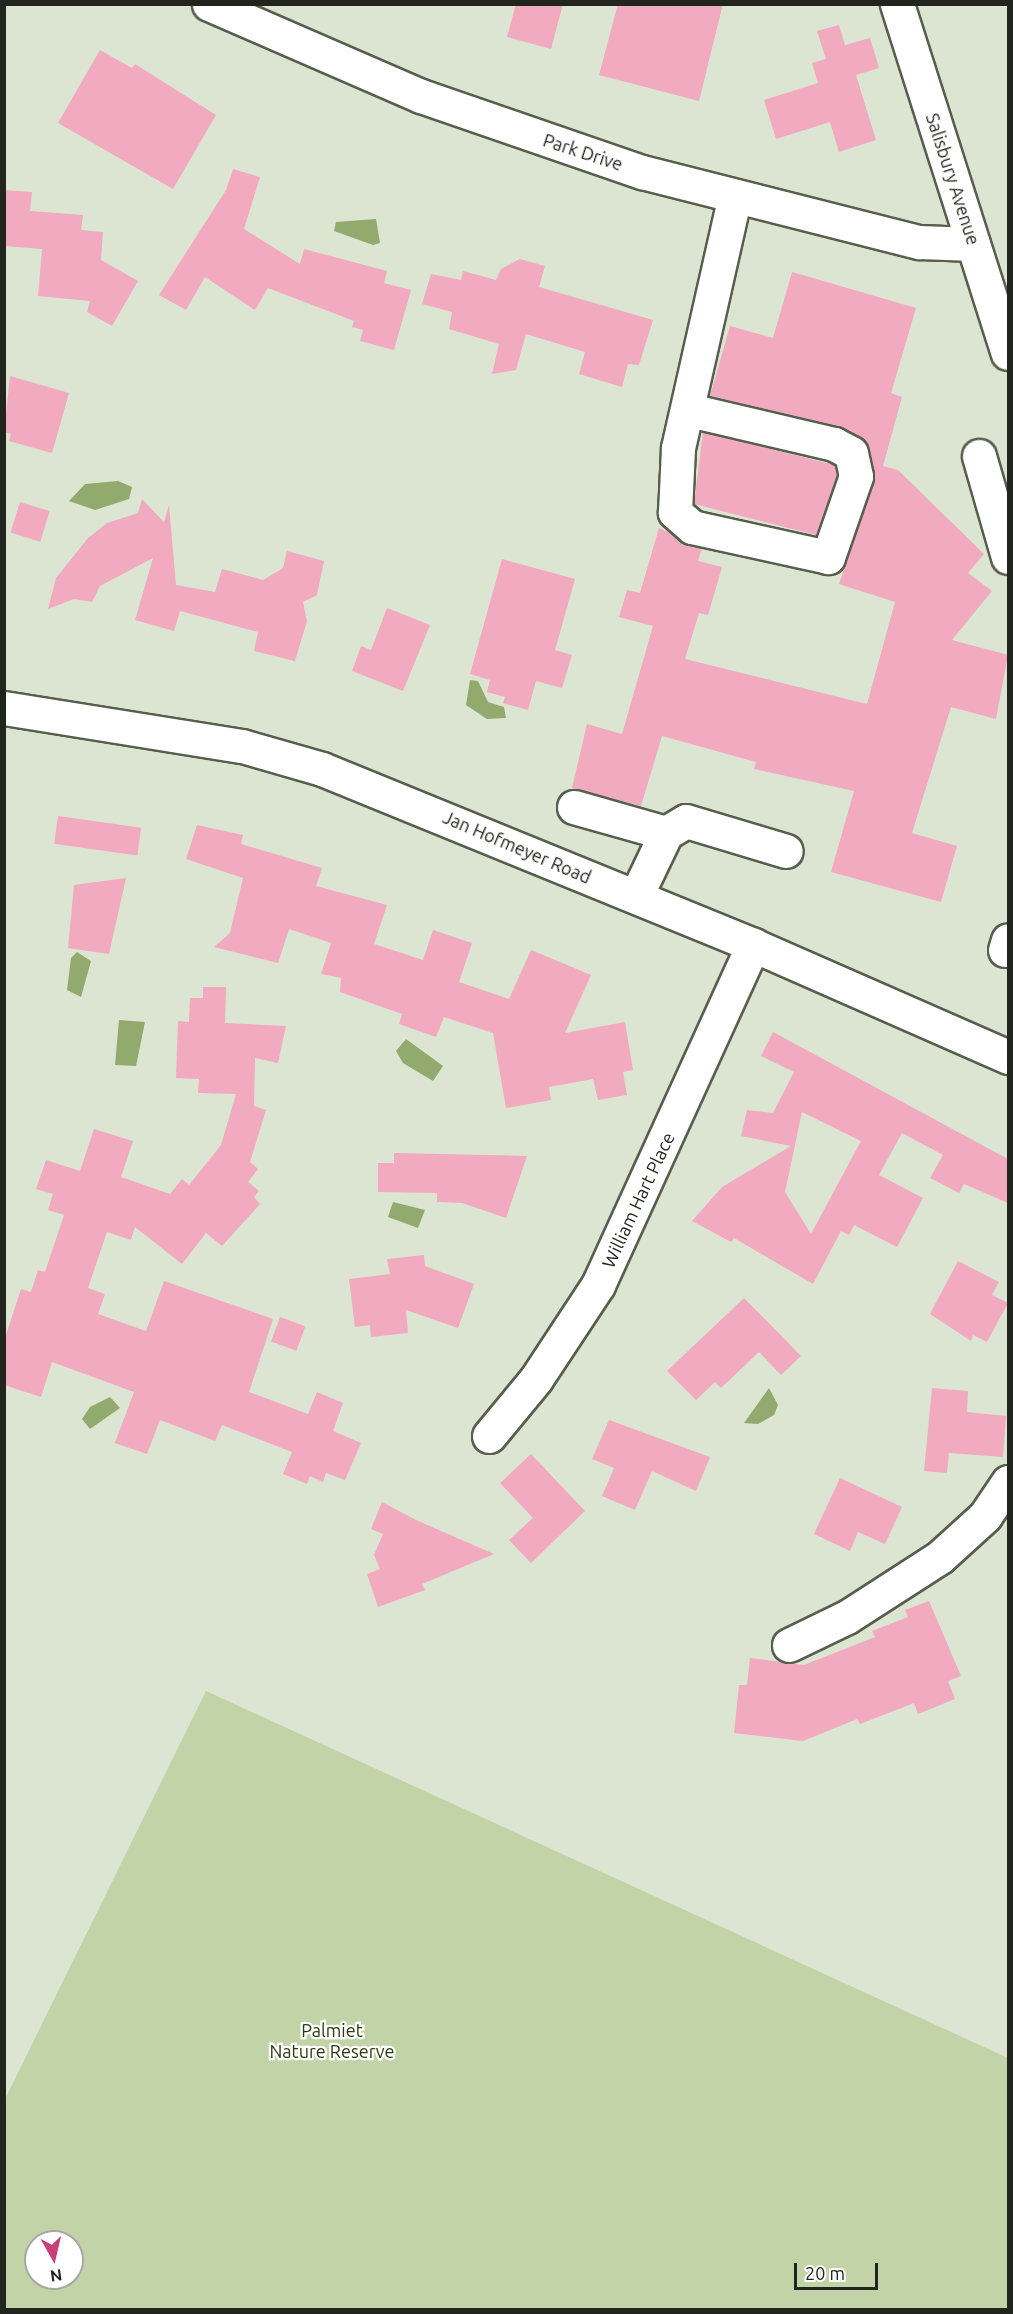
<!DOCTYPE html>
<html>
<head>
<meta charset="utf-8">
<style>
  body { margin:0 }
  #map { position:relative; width:1013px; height:2314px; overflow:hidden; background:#dce5d1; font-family:Ubuntu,sans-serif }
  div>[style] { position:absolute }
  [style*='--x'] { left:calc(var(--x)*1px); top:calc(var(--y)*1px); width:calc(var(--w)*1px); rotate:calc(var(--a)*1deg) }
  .green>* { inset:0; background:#c1d3a7 }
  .water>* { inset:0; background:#92aa6d }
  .building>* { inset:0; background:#f1aac0; transform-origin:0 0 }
  .roads { filter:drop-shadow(2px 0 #575e4d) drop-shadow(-2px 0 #575e4d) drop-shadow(0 2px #575e4d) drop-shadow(0 -2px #575e4d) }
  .minor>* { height:33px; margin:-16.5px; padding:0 16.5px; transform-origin:16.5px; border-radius:16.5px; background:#fff }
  span { translate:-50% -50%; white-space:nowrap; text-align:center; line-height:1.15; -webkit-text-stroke:4.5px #fff; paint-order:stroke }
  .street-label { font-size:18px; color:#22251e }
  .park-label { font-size:18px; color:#2c3b0d }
  .frame { position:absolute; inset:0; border:6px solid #22251e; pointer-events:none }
  .north { position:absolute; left:24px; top:2230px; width:60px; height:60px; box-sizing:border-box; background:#fff; border:2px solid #a7a8a5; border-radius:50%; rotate:172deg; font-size:16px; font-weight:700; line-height:24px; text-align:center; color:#22251e }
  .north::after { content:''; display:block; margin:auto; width:21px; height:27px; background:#c83f79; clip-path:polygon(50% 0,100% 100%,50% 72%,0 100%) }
  .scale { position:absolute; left:794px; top:2263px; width:84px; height:27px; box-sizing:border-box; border:3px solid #22251e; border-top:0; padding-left:8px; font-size:18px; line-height:21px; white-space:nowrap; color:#22251e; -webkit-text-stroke:4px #fff; paint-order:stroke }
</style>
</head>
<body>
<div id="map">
  <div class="green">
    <i style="clip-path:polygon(evenodd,206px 1691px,1008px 2058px,1008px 2309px,5px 2309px,5px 2099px,206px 1691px,36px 2242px,72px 2242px,72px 2278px,36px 2278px,36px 2242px)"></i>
  </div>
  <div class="water">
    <i style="clip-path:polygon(376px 219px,380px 243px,373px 245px,334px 231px,336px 222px)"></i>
    <i style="clip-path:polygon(118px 481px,132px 487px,129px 499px,95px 510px,69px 501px,85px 484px)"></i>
    <i style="clip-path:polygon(470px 680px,478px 681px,488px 702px,504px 707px,506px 718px,487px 719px,466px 705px)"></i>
    <i style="clip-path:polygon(77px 952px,91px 961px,81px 997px,67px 990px,71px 958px)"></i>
    <i style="clip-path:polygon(119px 1020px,145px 1022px,136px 1066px,115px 1065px)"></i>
    <i style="clip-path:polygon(406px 1039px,443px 1066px,433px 1081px,403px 1063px,396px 1051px)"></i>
    <i style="clip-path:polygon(393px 1202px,425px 1210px,418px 1228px,388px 1217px)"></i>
    <i style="clip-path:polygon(769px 1388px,778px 1405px,774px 1415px,758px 1424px,744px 1423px)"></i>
    <i style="clip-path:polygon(110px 1397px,120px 1408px,90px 1429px,82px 1419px,90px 1407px)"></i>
  </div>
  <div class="building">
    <i style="clip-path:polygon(516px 4px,563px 4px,551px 49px,507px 37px)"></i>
    <i style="clip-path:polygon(618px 4px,723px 4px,699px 101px,599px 75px)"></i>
    <i style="clip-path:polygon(839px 25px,845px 45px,870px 38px,879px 68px,856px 75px,876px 140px,839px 152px,830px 122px,776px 139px,764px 100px,818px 83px,812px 63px,826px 59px,817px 31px)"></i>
    <i style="clip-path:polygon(100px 50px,132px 68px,135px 64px,216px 115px,173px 189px,58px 123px)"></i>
    <i style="clip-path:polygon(233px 169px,260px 177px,244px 229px,300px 264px,304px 249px,387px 271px,384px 283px,411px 290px,394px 350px,360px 341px,363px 330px,352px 327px,354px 321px,268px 288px,255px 310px,205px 277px,186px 310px,159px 295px,226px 190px)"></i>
    <i style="clip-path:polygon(4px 190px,32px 192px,30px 211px,83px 215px,81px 230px,103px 232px,101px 260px,138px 281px,112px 326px,87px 312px,90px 301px,38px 296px,42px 249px,4px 246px)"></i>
    <i style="clip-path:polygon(520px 259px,545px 266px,539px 287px,653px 320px,639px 365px,628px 364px,622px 387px,579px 374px,585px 352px,526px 334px,516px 370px,492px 374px,499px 344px,449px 329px,452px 312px,422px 304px,431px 274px,461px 280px,463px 271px,496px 280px,501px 269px)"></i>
    <i style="clip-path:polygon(792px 272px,916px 308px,891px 393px,902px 397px,883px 466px,898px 470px,984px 554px,968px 573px,992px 591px,952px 640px,1008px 655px,996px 719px,951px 707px,912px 833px,957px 846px,941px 902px,831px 872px,854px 791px,754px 769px,756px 762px,662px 736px,641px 806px,572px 788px,587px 724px,622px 734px,653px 626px,619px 617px,627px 590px,640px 593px,659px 528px,702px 548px,698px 561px,722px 567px,708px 615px,699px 613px,685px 659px,867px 704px,895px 602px,839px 584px,874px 482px,866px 442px,838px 426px,710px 396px,730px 326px,773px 338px)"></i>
    <i style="clip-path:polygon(10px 376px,69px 393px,52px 453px,9px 441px,11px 434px,4px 432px)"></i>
    <i style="clip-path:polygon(703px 432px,835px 465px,837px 475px,816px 535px,694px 504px)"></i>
    <i style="clip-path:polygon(142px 499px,164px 522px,169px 505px,176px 585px,215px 592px,222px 569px,263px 580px,283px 568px,287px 551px,324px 561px,317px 595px,303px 602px,307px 621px,295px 661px,254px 651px,258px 632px,180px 611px,174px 631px,135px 620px,153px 558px,100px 586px,92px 602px,74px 599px,48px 609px,56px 578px,88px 538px,107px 523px,138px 513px)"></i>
    <i style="left:20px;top:502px;width:31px;height:32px;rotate:17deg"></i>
    <i style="clip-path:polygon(502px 559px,575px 579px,555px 650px,572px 655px,562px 688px,536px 681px,528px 710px,503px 703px,505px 697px,487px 692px,490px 680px,470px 674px)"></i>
    <i style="clip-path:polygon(387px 608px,430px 625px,403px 691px,352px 671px,361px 646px,371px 650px)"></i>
    <i style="left:58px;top:816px;width:84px;height:28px;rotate:8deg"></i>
    <i style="clip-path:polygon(197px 825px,243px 835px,241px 844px,322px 868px,316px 886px,387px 905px,374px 944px,423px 960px,433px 930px,472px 943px,459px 982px,509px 999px,531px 950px,591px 975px,565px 1033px,625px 1022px,633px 1070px,623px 1072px,627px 1095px,598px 1100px,593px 1079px,549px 1087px,551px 1100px,506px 1108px,493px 1033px,444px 1017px,436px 1037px,399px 1024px,402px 1014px,340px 992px,341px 978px,321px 974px,331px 943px,289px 929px,278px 963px,214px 947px,230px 933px,243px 878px,186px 859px)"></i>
    <i style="clip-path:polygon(126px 878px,109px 954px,68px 948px,74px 885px)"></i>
    <i style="clip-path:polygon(203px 987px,226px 987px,225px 1023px,286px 1026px,278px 1063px,255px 1058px,254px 1106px,266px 1110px,250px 1162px,258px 1169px,248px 1182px,259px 1191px,254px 1197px,260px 1204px,222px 1246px,206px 1233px,182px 1264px,135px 1227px,131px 1240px,107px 1232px,88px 1288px,105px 1294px,98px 1314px,146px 1331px,164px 1281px,273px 1319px,249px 1392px,308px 1414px,317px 1392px,343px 1403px,333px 1431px,361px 1443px,345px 1480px,326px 1473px,323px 1482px,310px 1476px,307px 1484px,283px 1474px,292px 1452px,222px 1425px,215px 1441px,160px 1420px,147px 1454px,115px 1443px,134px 1392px,52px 1362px,41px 1397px,4px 1385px,4px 1341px,21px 1289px,31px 1292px,38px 1270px,45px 1272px,64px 1215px,48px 1210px,53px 1194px,36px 1189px,46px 1160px,80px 1171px,94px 1129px,133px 1141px,121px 1177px,170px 1194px,182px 1179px,189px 1185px,221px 1145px,236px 1094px,198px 1093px,199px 1079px,176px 1078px,178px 1021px,189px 1022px,190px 998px,203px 998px)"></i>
    <i style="clip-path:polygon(evenodd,773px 1032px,1008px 1159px,1008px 1203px,964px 1184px,959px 1193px,930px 1178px,943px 1155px,902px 1133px,879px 1175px,923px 1198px,897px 1247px,854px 1225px,849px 1235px,841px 1231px,813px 1284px,734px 1238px,731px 1242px,692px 1221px,722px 1187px,791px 1146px,741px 1136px,747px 1110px,773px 1113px,794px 1072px,761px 1056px,773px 1032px,802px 1112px,861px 1141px,811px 1234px,785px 1192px,802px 1112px)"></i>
    <i style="clip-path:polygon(394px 1153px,527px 1156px,506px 1218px,462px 1203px,437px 1202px,437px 1193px,378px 1192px,378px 1163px,394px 1163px)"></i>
    <i style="clip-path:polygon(424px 1255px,425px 1266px,474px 1284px,458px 1328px,406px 1310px,408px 1333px,371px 1337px,370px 1325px,355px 1327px,349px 1279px,390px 1274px,387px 1259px)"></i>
    <i style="clip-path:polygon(958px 1261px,999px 1282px,992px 1295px,1008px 1303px,987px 1342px,973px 1335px,971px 1341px,930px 1314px)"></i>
    <i style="clip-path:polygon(744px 1298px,801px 1356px,781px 1375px,759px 1352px,721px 1388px,715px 1382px,696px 1400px,667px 1371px)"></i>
    <i style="left:280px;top:1317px;width:27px;height:26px;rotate:20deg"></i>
    <i style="clip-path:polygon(932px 1388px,968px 1391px,967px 1412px,1006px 1416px,1003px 1457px,949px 1453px,947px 1473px,924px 1471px)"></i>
    <i style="clip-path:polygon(609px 1420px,710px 1457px,696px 1491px,652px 1471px,635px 1510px,602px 1496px,614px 1468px,592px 1459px)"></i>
    <i style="clip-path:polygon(531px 1454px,585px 1511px,531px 1563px,509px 1540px,533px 1518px,500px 1483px)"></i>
    <i style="clip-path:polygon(840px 1478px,902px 1507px,885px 1544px,858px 1532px,850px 1551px,814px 1534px)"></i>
    <i style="clip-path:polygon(382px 1502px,416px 1520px,494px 1554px,422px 1584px,425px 1590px,378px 1607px,367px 1574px,380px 1569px,374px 1555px,383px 1534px,371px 1529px)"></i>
    <i style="clip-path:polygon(929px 1601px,961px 1676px,948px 1681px,955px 1699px,918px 1714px,914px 1703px,860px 1724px,857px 1719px,803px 1741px,734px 1733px,739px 1685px,747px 1685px,750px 1658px,804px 1665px,875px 1637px,872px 1631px,908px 1617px,905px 1610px)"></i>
  </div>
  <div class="roads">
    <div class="minor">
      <i style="--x:209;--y:4;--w:231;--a:23.5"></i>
      <i style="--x:421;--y:96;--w:234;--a:19"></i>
      <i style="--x:642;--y:172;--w:286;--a:14.2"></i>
      <i style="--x:919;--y:242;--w:54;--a:2.1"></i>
      <i style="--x:897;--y:4;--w:366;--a:72.4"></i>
      <i style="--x:689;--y:410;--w:149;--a:13.2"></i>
      <i style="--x:834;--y:444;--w:19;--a:28"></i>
      <i style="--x:851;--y:453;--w:24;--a:78"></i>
      <i style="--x:856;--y:476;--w:86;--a:109.1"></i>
      <i style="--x:828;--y:557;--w:139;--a:-167.6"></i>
      <i style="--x:692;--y:527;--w:23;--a:-139"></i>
      <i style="--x:675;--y:512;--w:64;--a:-87.3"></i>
      <i style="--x:678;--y:448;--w:258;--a:-77.3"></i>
      <i style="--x:979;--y:456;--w:105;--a:74"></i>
      <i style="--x:4;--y:708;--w:241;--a:9.1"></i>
      <i style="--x:242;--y:746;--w:83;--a:16"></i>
      <i style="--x:322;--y:769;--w:466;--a:22.2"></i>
      <i style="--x:753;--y:945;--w:279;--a:23.7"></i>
      <i style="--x:574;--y:807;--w:96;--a:15.8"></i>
      <i style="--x:636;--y:896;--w:70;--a:-64.5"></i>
      <i style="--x:666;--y:833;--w:23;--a:-31"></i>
      <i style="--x:686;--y:821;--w:104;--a:16.7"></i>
      <i style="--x:1005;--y:950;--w:10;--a:-73"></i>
      <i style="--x:489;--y:1436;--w:74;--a:-50.5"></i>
      <i style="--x:536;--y:1379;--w:113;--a:-56.6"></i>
      <i style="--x:598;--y:1285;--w:374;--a:-65.5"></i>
      <i style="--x:789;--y:1645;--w:64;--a:-25.8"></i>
      <i style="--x:847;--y:1617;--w:111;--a:-32.8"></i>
      <i style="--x:940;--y:1557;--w:61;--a:-42.3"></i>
      <i style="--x:985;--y:1516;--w:41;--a:-55.9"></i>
    </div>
  </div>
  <div class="street-label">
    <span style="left:583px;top:152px;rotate:18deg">Park Drive</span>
    <span style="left:953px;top:179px;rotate:72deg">Salisbury Avenue</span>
    <span style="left:517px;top:847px;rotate:23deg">Jan Hofmeyer Road</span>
    <span style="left:638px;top:1200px;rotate:-65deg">William Hart Place</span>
  </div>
  <div class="park-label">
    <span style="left:332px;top:2041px">Palmiet<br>Nature Reserve</span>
  </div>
  <div class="frame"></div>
  <div class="north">N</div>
  <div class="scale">20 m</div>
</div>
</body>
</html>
